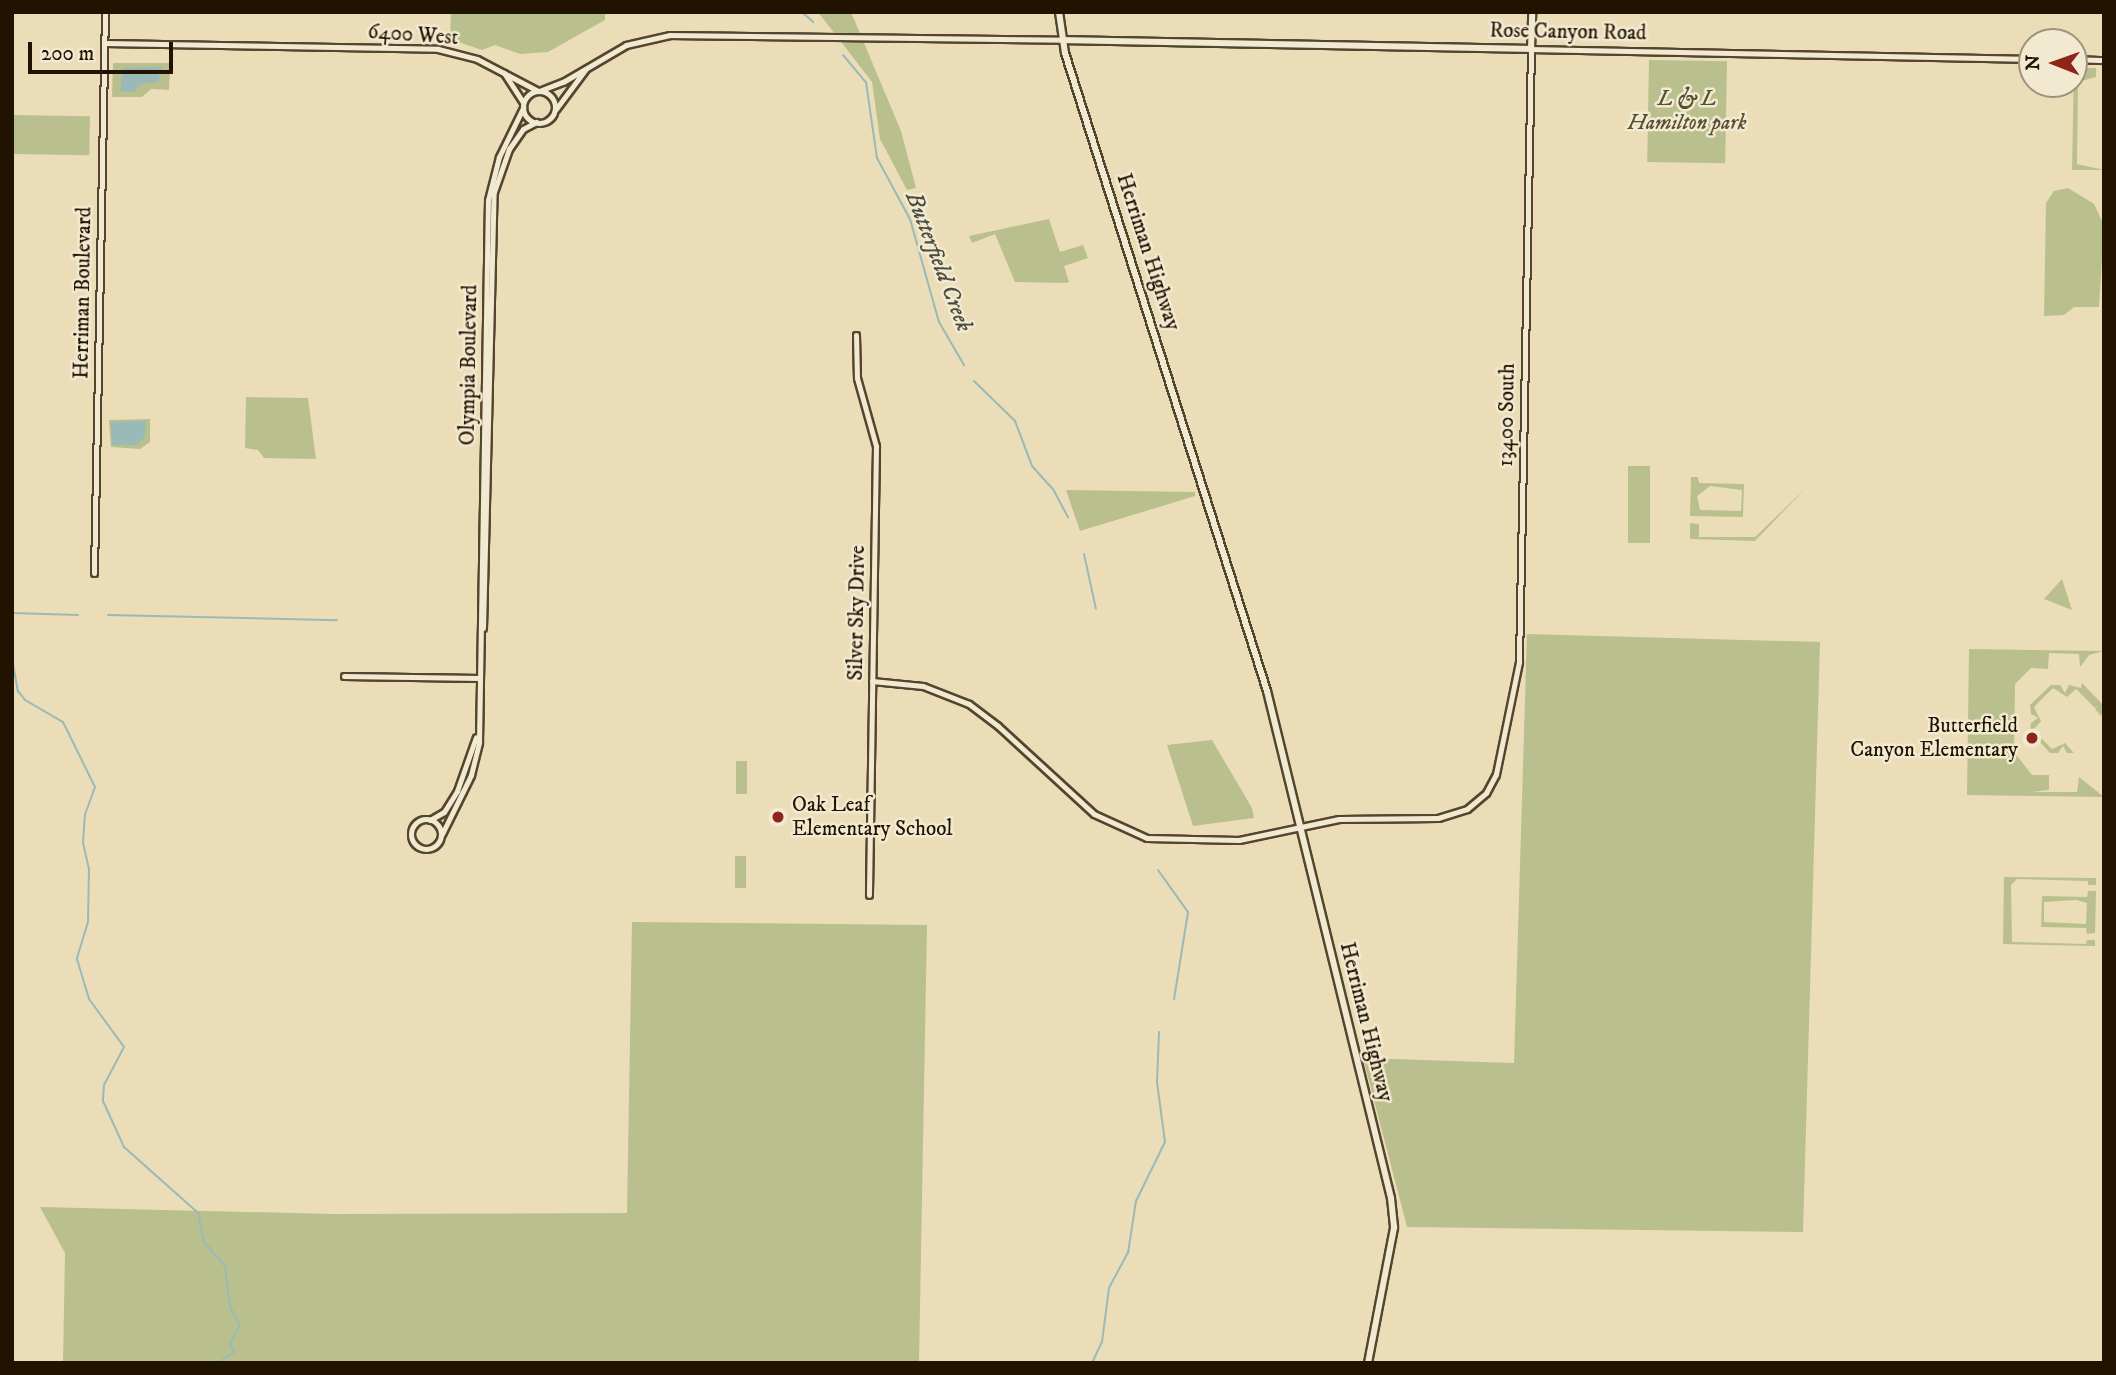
<!DOCTYPE html>
<html>
<head>
<meta charset="utf-8">
<style>
  body { margin:0 }
  #map { position:relative; width:2116px; height:1375px; overflow:hidden; background:#ebddb8; font-family:"IM FELL DW Pica",serif }
  div>[style] { position:absolute }
  [style*='--x'] { left:calc(var(--x)*1px); top:calc(var(--y)*1px); width:calc(var(--w)*1px); rotate:calc(var(--a)*1deg) }
  .green>* { inset:0; background:#b9c08e; transform-origin:0 0 }
  .water>* { inset:0; background:#99bab6 }
  .stream>* { height:2px; margin:-1px; padding:0 1px; transform-origin:1px; border-radius:1px; background:#99bab6 }
  .roads { filter:drop-shadow(2px 0 #54452e) drop-shadow(-2px 0 #54452e) drop-shadow(0 2px #54452e) drop-shadow(0 -2px #54452e) }
  .tertiary>* { height:5px; margin:-2.5px; padding:0 2.5px; transform-origin:2.5px; border-radius:2.5px; background:#f2e9d1 }
  .tertiary>.ring { margin:-2.5px; padding:0; box-sizing:content-box; background:none; border:5px solid #f2e9d1; border-radius:50% }
  .secondary>* { height:6px; margin:-3px; padding:0 3px; transform-origin:3px; border-radius:3px; background:#f2e9d1 }
  .dots>* { width:19px; height:19px; translate:-50% -50%; box-sizing:border-box; border:4px solid #f2e9d1; border-radius:50% }
  span { translate:-50% -50%; white-space:nowrap; text-align:center; line-height:1.15; -webkit-text-stroke:5px #f2e9d1; paint-order:stroke }
  .street-label { font-size:21px; color:#221200 }
  .park-label { font-size:21px; color:#574f32; font-style:italic }
  .poi-label { font-size:21px; color:#221200 }
  .right { translate:-100% -50%; text-align:right }
  .left { translate:0 -50%; text-align:left }
  .water-label { font-size:23px; color:#4c4d40; font-style:italic }
  .frame { position:absolute; inset:0; border:14px solid #221200; pointer-events:none }
  .north { position:absolute; left:2018px; top:28px; width:70px; height:70px; box-sizing:border-box; background:#f2e9d1; border:2px solid #9f937d; border-radius:50%; rotate:271deg; font-size:19px; font-weight:700; line-height:28px; text-align:center; color:#221200 }
  .north::after { content:''; display:block; margin:auto; width:24px; height:32px; background:#8f2418; clip-path:polygon(50% 0,100% 100%,50% 72%,0 100%) }
  .scale { position:absolute; left:28px; top:42px; width:145px; height:32px; box-sizing:border-box; border:4px solid #221200; border-top:0; padding-left:9px; font-size:21px; line-height:24px; white-space:nowrap; color:#221200; -webkit-text-stroke:5px #f2e9d1; paint-order:stroke }
</style>
</head>
<body>
<div id="map">
  <div class="green">
    <i style="clip-path:polygon(451px 12px,605px 12px,605px 20px,548px 52px,520px 54px,495px 45px,482px 50px,450px 39px)"></i>
    <i style="clip-path:polygon(818px 12px,851px 12px,901px 131px,916px 188px,907px 190px,880px 139px,872px 82px)"></i>
    <i style="left:1649px;top:60px;width:78px;height:102px;rotate:1deg"></i>
    <i style="clip-path:polygon(113px 63px,170px 63px,169px 90px,151px 89px,142px 97px,112px 97px)"></i>
    <i style="clip-path:polygon(2074px 68px,2096px 68px,2096px 77px,2078px 82px,2077px 164px,2104px 170px,2072px 170px)"></i>
    <i style="left:12px;top:115px;width:78px;height:39px;rotate:1deg"></i>
    <i style="clip-path:polygon(2068px 188px,2094px 204px,2104px 225px,2099px 307px,2074px 307px,2064px 315px,2044px 316px,2046px 203px,2054px 191px)"></i>
    <i style="clip-path:polygon(1049px 219px,1060px 252px,1083px 245px,1088px 258px,1064px 266px,1069px 282px,1065px 283px,1015px 282px,995px 234px,972px 243px,969px 236px)"></i>
    <i style="clip-path:polygon(246px 397px,308px 398px,316px 459px,264px 458px,258px 450px,245px 448px)"></i>
    <i style="clip-path:polygon(150px 419px,150px 442px,140px 449px,111px 447px,109px 420px)"></i>
    <i style="left:1628px;top:466px;width:22px;height:77px"></i>
    <i style="clip-path:polygon(evenodd,1691px 477px,1698px 477px,1699px 483px,1744px 484px,1743px 517px,1690px 516px,1691px 477px,1710px 486px,1742px 490px,1741px 511px,1700px 510px,1697px 496px,1710px 486px)"></i>
    <i style="clip-path:polygon(1806px 488px,1755px 541px,1690px 539px,1690px 523px,1699px 524px,1699px 537px,1755px 537px)"></i>
    <i style="clip-path:polygon(1066px 490px,1195px 492px,1195px 496px,1080px 531px)"></i>
    <i style="clip-path:polygon(2062px 579px,2072px 610px,2044px 599px)"></i>
    <i style="clip-path:polygon(1527px 634px,1820px 642px,1803px 1232px,1407px 1227px,1363px 1058px,1514px 1063px)"></i>
    <i style="clip-path:polygon(1969px 649px,2104px 651px,2089px 655px,2080px 667px,2079px 654px,2049px 653px,2048px 669px,2031px 668px,2015px 684px,2014px 752px,2032px 775px,2049px 775px,2049px 790px,2031px 792px,2077px 792px,2079px 777px,2104px 797px,1967px 795px)"></i>
    <i style="clip-path:polygon(2082px 683px,2104px 706px,2101px 716px,2095px 709px,2098px 706px,2095px 708px,2076px 689px,2067px 697px,2053px 688px,2034px 707px,2041px 721px,2033px 730px,2052px 749px,2065px 743px,2074px 753px,2067px 753px,2063px 746px,2058px 753px,2050px 753px,2030px 731px,2031px 723px,2038px 718px,2031px 714px,2030px 705px,2051px 685px,2060px 685px,2065px 693px,2069px 685px,2081px 688px)"></i>
    <i style="clip-path:polygon(1212px 740px,1252px 808px,1254px 818px,1193px 826px,1167px 745px)"></i>
    <i style="left:736px;top:761px;width:11px;height:33px"></i>
    <i style="left:735px;top:856px;width:11px;height:32px"></i>
    <i style="clip-path:polygon(2004px 877px,2096px 878px,2096px 885px,2088px 885px,2088px 881px,2017px 879px,2011px 885px,2012px 942px,2086px 944px,2087px 940px,2095px 940px,2095px 946px,2003px 944px)"></i>
    <i style="clip-path:polygon(evenodd,2088px 891px,2096px 891px,2095px 933px,2087px 934px,2086px 928px,2041px 927px,2042px 896px,2087px 897px,2088px 891px,2076px 900px,2087px 903px,2086px 924px,2044px 922px,2044px 902px,2076px 900px)"></i>
    <i style="clip-path:polygon(632px 922px,927px 925px,919px 1363px,63px 1363px,65px 1253px,40px 1207px,334px 1214px,627px 1213px)"></i>
  </div>
  <div class="water">
    <i style="clip-path:polygon(162px 67px,158px 82px,144px 83px,133px 92px,120px 91px,123px 68px)"></i>
    <i style="clip-path:polygon(146px 421px,145px 437px,136px 445px,112px 445px,111px 422px)"></i>
  </div>
  <div class="stream">
    <i style="--x:802;--y:12;--w:15;--a:42"></i>
    <i style="--x:843;--y:55;--w:35;--a:50"></i>
    <i style="--x:866;--y:82;--w:77;--a:81.8"></i>
    <i style="--x:877;--y:158;--w:69;--a:61.6"></i>
    <i style="--x:910;--y:219;--w:107;--a:74.3"></i>
    <i style="--x:939;--y:322;--w:50;--a:59.8"></i>
    <i style="--x:974;--y:381;--w:57;--a:44.3"></i>
    <i style="--x:1015;--y:421;--w:48;--a:69.3"></i>
    <i style="--x:1032;--y:466;--w:31;--a:48"></i>
    <i style="--x:1053;--y:489;--w:32;--a:62"></i>
    <i style="--x:1084;--y:554;--w:56;--a:77.7"></i>
    <i style="--x:12;--y:613;--w:66;--a:1.7"></i>
    <i style="--x:108;--y:615;--w:229;--a:1.3"></i>
    <i style="--x:12;--y:658;--w:34;--a:80"></i>
    <i style="--x:18;--y:691;--w:11;--a:52"></i>
    <i style="--x:25;--y:700;--w:44;--a:30.1"></i>
    <i style="--x:63;--y:722;--w:72;--a:63.8"></i>
    <i style="--x:95;--y:787;--w:29;--a:110"></i>
    <i style="--x:85;--y:814;--w:29;--a:94"></i>
    <i style="--x:83;--y:843;--w:27;--a:77"></i>
    <i style="--x:89;--y:869;--w:53;--a:91.1"></i>
    <i style="--x:88;--y:922;--w:39;--a:107"></i>
    <i style="--x:77;--y:959;--w:42;--a:73.3"></i>
    <i style="--x:89;--y:999;--w:59;--a:53.9"></i>
    <i style="--x:124;--y:1047;--w:43;--a:117.8"></i>
    <i style="--x:104;--y:1085;--w:16;--a:94"></i>
    <i style="--x:103;--y:1101;--w:51;--a:65.5"></i>
    <i style="--x:124;--y:1147;--w:99;--a:41.7"></i>
    <i style="--x:198;--y:1213;--w:30;--a:78"></i>
    <i style="--x:204;--y:1242;--w:32;--a:49"></i>
    <i style="--x:225;--y:1266;--w:41;--a:83"></i>
    <i style="--x:230;--y:1307;--w:21;--a:61"></i>
    <i style="--x:240;--y:1325;--w:21;--a:118"></i>
    <i style="--x:230;--y:1344;--w:9;--a:63"></i>
    <i style="--x:234;--y:1352;--w:19;--a:145"></i>
    <i style="--x:1158;--y:870;--w:52;--a:54.5"></i>
    <i style="--x:1188;--y:912;--w:88;--a:99.1"></i>
    <i style="--x:1092;--y:1363;--w:23;--a:-65"></i>
    <i style="--x:1102;--y:1342;--w:54;--a:-82.6"></i>
    <i style="--x:1109;--y:1288;--w:40;--a:-62"></i>
    <i style="--x:1128;--y:1253;--w:53;--a:-81.3"></i>
    <i style="--x:1136;--y:1201;--w:66;--a:-63.8"></i>
    <i style="--x:1165;--y:1142;--w:61;--a:-97.6"></i>
    <i style="--x:1157;--y:1082;--w:50;--a:-87.7"></i>
  </div>
  <div class="roads">
    <div class="tertiary">
      <i style="--x:105;--y:43;--w:333;--a:1"></i>
      <i style="--x:438;--y:49;--w:40;--a:14.4"></i>
      <i style="--x:477;--y:59;--w:69;--a:27.7"></i>
      <i style="--x:2074;--y:59;--w:30;--a:2"></i>
      <i style="--x:504;--y:73;--w:35;--a:57"></i>
      <i class="ring" style="left:523px;top:91px;width:27px;height:27px"></i>
      <i style="--x:539;--y:91;--w:26;--a:-21"></i>
      <i style="--x:563;--y:82;--w:73;--a:-30.4"></i>
      <i style="--x:626;--y:45;--w:45;--a:-12.8"></i>
      <i style="--x:670;--y:35;--w:392;--a:0.7"></i>
      <i style="--x:556;--y:109;--w:49;--a:-53.4"></i>
      <i style="--x:856;--y:335;--w:43;--a:88.7"></i>
      <i style="--x:857;--y:378;--w:71;--a:74.4"></i>
      <i style="--x:876;--y:446;--w:449;--a:90.9"></i>
      <i style="--x:94;--y:573;--w:561;--a:-88.88"></i>
      <i style="--x:483;--y:628;--w:436;--a:-88.6"></i>
      <i style="--x:494;--y:192;--w:46;--a:-70.8"></i>
      <i style="--x:509;--y:149;--w:24;--a:-55"></i>
      <i style="--x:523;--y:129;--w:15;--a:-28"></i>
      <i style="--x:344;--y:676;--w:136;--a:0.8"></i>
      <i style="--x:872;--y:681;--w:51;--a:5.6"></i>
      <i style="--x:923;--y:686;--w:49;--a:21.4"></i>
      <i style="--x:969;--y:704;--w:36;--a:37"></i>
      <i style="--x:998;--y:726;--w:130;--a:42.5"></i>
      <i style="--x:1094;--y:814;--w:58;--a:24.4"></i>
      <i style="--x:1147;--y:838;--w:92;--a:1.2"></i>
      <i style="--x:1239;--y:840;--w:102;--a:-11.9"></i>
      <i style="--x:1339;--y:819;--w:99;--a:-0.6"></i>
      <i style="--x:1438;--y:818;--w:30;--a:-17"></i>
      <i style="--x:1467;--y:809;--w:25;--a:-40"></i>
      <i style="--x:1486;--y:793;--w:21;--a:-62"></i>
      <i style="--x:1496;--y:774;--w:114;--a:-78.4"></i>
      <i style="--x:1519;--y:662;--w:613;--a:-88.88"></i>
      <i style="--x:1531;--y:49;--w:501;--a:1.14"></i>
      <i class="ring" style="left:411px;top:819px;width:25px;height:25px"></i>
      <i style="--x:430;--y:820;--w:16;--a:-30"></i>
      <i style="--x:444;--y:812;--w:25;--a:-58"></i>
      <i style="--x:457;--y:791;--w:57;--a:-70.6"></i>
      <i style="--x:442;--y:834;--w:66;--a:-63.8"></i>
      <i style="--x:471;--y:775;--w:34;--a:-76"></i>
      <i style="--x:479;--y:742;--w:542;--a:-89.05"></i>
      <i style="--x:488;--y:200;--w:44;--a:-75.7"></i>
      <i style="--x:499;--y:157;--w:55;--a:-63.9"></i>
    </div>
    <div class="secondary">
      <i style="--x:1059;--y:12;--w:41;--a:81.7"></i>
      <i style="--x:1065;--y:53;--w:669;--a:72.43"></i>
      <i style="--x:1267;--y:691;--w:522;--a:76.26"></i>
      <i style="--x:1391;--y:1198;--w:30;--a:84"></i>
      <i style="--x:1394;--y:1228;--w:137;--a:100.9"></i>
      <i style="--x:1062;--y:40;--w:469;--a:1.1"></i>
      <i style="--x:1531;--y:49;--w:37;--a:-88"></i>
    </div>
  </div>
  <div class="dots">
    <i style="left:2032px;top:738px;background:#8f2418"></i>
    <i style="left:778px;top:817px;background:#8f2418"></i>
  </div>
  <div class="street-label">
    <span style="left:1568px;top:32px;rotate:1deg">Rose Canyon Road</span>
    <span style="left:413px;top:35px;rotate:4deg">6400 West</span>
    <span style="left:1148px;top:252px;rotate:72deg">Herriman Highway</span>
    <span style="left:83px;top:293px;rotate:-89deg">Herriman Boulevard</span>
    <span style="left:469px;top:365px;rotate:-89deg">Olympia Boulevard</span>
    <span style="left:1507px;top:415px;rotate:-89deg">13400 South</span>
    <span style="left:857px;top:613px;rotate:-89deg">Silver Sky Drive</span>
    <span style="left:1366px;top:1022px;rotate:76deg">Herriman Highway</span>
  </div>
  <div class="park-label">
    <span style="left:1687px;top:111px">L &amp; L<br>Hamilton park</span>
  </div>
  <div class="poi-label">
    <span class="right" style="left:2018px;top:738px">Butterfield<br>Canyon Elementary</span>
    <span class="left" style="left:792px;top:817px">Oak Leaf<br>Elementary School</span>
  </div>
  <div class="water-label">
    <span style="left:938px;top:262px;rotate:69deg">Butterfield Creek</span>
  </div>
  <div class="frame"></div>
  <div class="north">N</div>
  <div class="scale">200 m</div>
</div>
</body>
</html>
